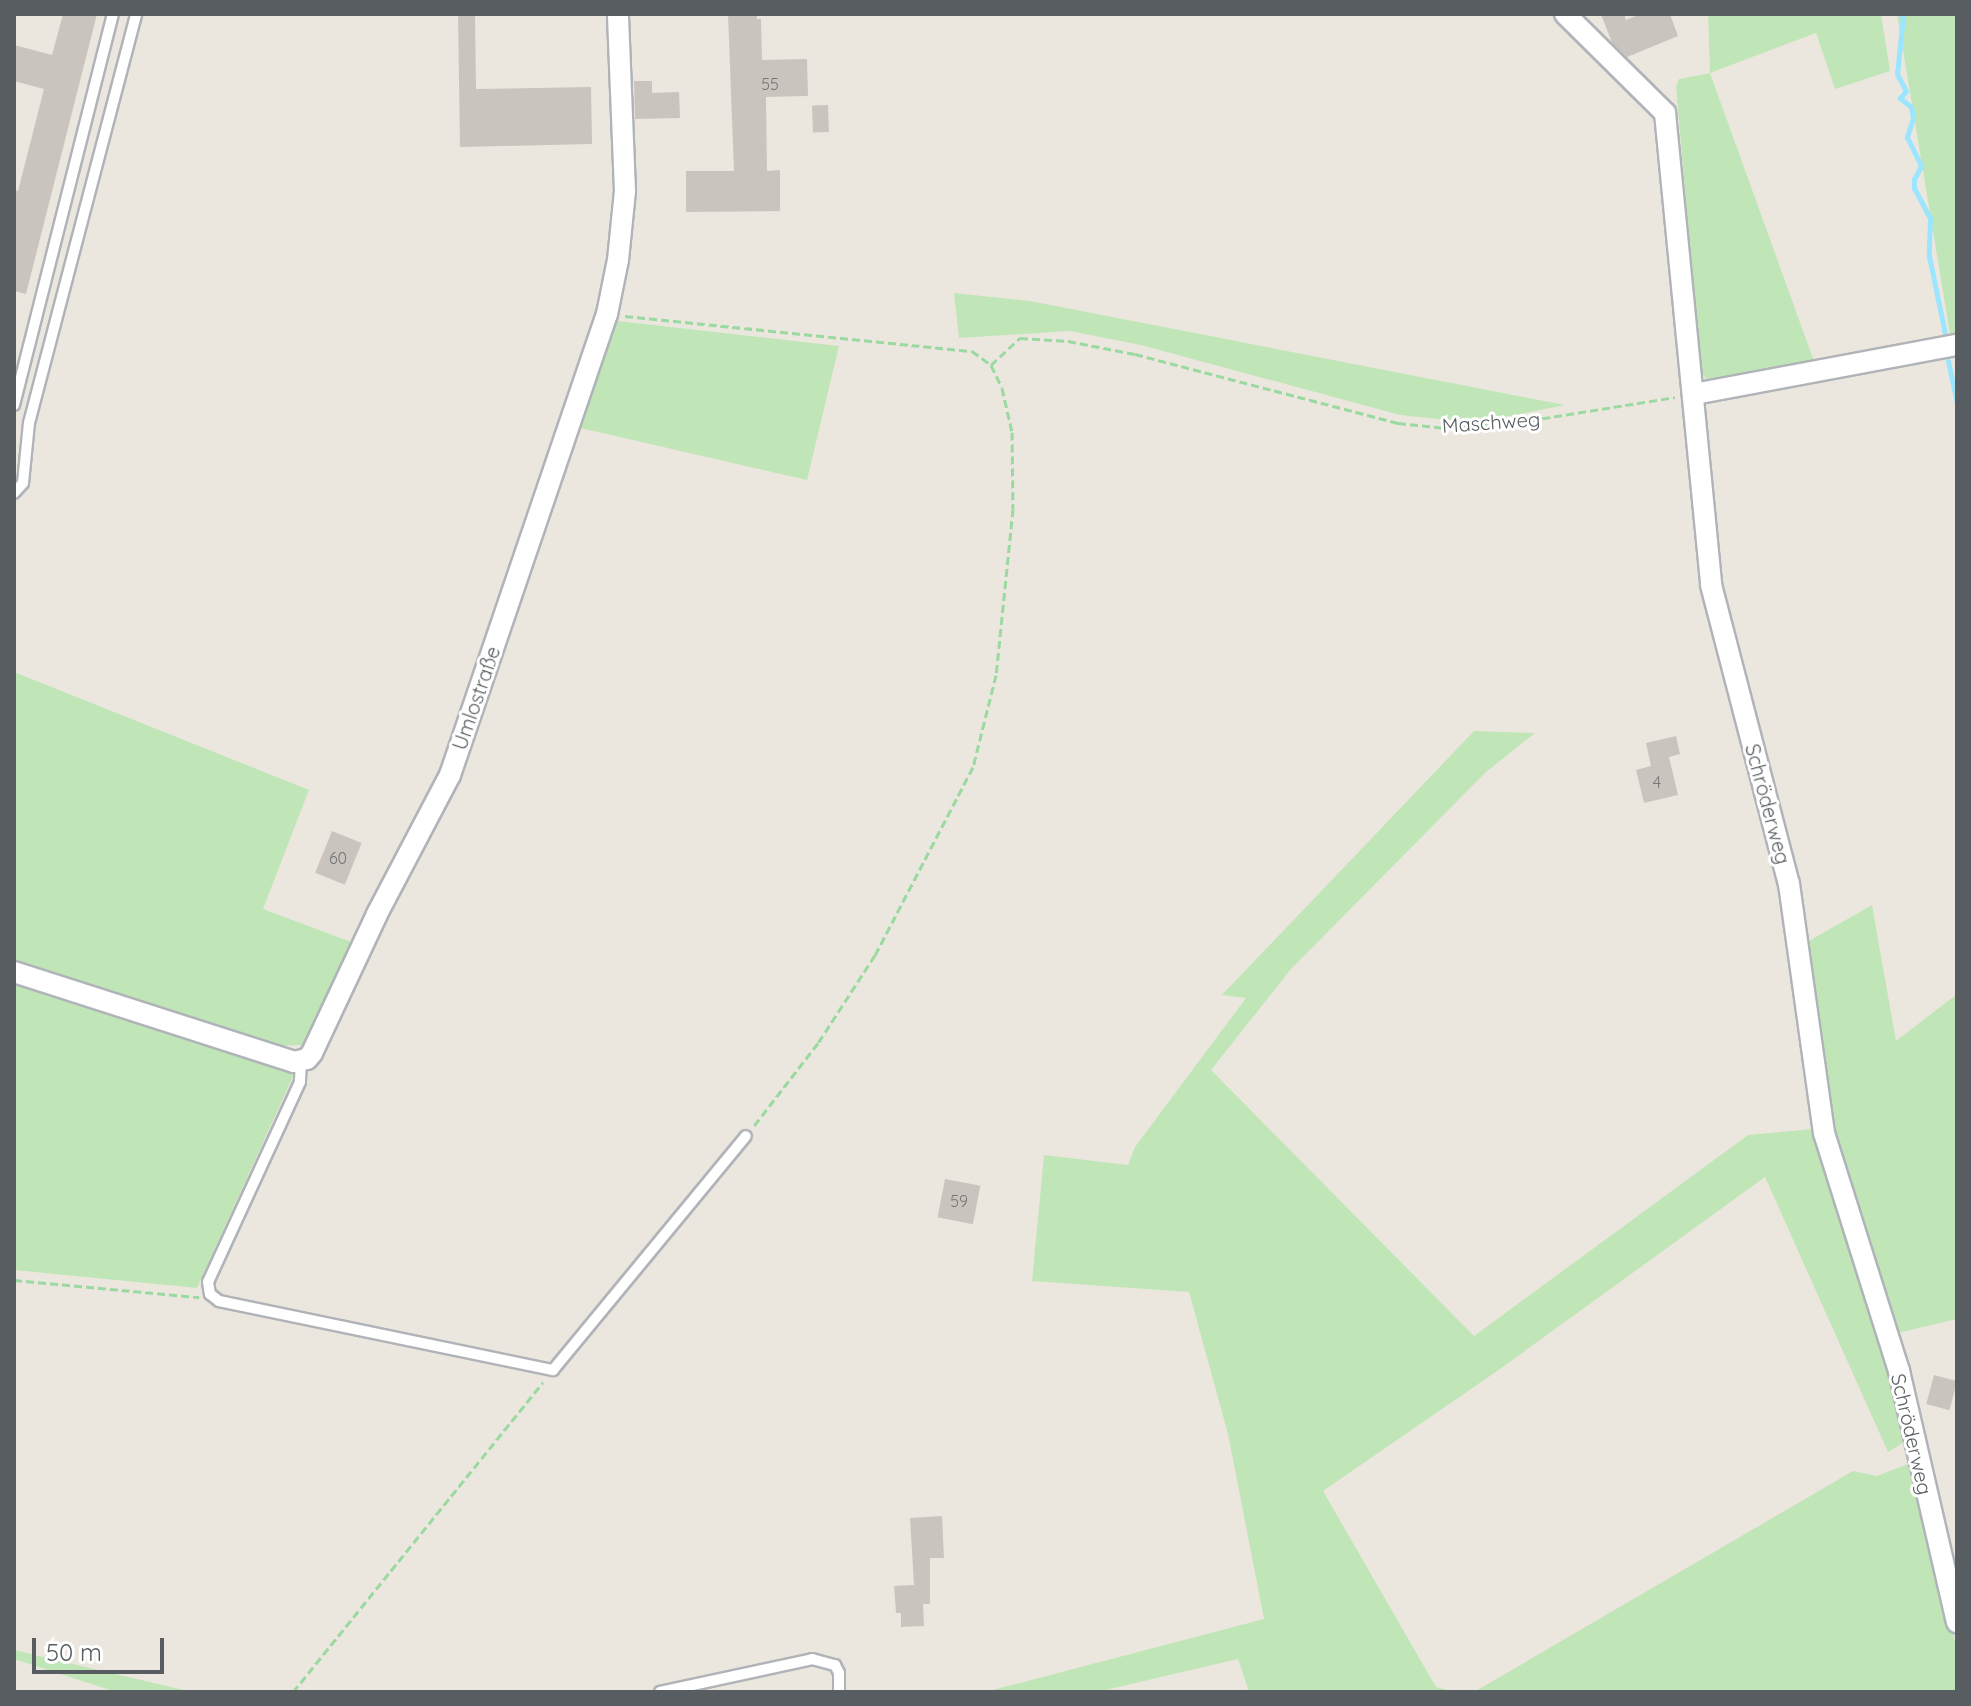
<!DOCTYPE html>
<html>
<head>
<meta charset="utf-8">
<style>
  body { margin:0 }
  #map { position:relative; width:1971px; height:1706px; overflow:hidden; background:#ece7de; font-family:Quicksand,sans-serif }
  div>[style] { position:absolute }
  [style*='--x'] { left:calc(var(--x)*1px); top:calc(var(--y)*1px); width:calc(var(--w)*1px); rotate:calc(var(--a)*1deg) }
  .green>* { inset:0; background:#c0e6b8 }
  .stream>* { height:5px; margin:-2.5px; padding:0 2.5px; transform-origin:2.5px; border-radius:2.5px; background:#9be5ff }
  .building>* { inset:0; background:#c9c4bd; transform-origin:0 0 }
  .path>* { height:3px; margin-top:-1.5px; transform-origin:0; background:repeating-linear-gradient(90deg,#9ad9a0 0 8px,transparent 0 12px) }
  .roads { filter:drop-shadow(2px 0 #b0b4b8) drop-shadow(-2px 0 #b0b4b8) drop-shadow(0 2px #b0b4b8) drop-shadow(0 -2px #b0b4b8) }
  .service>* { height:10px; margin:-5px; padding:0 5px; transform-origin:5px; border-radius:5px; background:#fff }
  .minor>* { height:20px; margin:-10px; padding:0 10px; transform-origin:10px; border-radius:10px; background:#fff }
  span { translate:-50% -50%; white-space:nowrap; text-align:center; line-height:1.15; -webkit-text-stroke:6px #fff; paint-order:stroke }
  .number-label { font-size:16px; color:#747778 }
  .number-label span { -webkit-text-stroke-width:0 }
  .street-label { font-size:20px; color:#585d61 }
  .frame { position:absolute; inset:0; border:16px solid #585d61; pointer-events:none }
  .scale { position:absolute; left:32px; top:1638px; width:132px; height:36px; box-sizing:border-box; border:4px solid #585d61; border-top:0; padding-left:10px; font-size:24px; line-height:28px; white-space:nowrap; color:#585d61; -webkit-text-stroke:6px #fff; paint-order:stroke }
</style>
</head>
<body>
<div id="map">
  <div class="green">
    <i style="clip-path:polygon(1708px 14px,1881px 14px,1890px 71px,1835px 89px,1816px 33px,1710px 73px,1815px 364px,1710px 382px,1701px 373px,1676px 87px,1679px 79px,1710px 73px)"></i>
    <i style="clip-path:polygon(1897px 14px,1957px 14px,1957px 338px,1951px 340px)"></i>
    <i style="clip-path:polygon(954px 293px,1030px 301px,1565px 405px,1505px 417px,1447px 420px,1400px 415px,1141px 345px,1070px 331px,959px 338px)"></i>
    <i style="clip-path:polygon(617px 321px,839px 346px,807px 480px,576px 427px,608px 327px)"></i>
    <i style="clip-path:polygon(14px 672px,309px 790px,263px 909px,354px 943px,303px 1045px,274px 1046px,14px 962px)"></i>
    <i style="clip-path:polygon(1474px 731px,1535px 733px,1486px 772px,1291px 969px,1211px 1070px,1474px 1336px,1748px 1135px,1811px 1129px,1890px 1380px,1903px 1443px,1888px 1452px,1765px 1177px,1500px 1369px,1323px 1491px,1436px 1687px,1454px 1692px,1249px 1692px,1238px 1659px,1097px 1692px,985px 1692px,1264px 1619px,1228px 1434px,1189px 1292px,1032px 1281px,1044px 1155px,1128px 1165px,1135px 1147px,1246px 998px,1222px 995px)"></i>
    <i style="clip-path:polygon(1872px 905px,1896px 1041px,1957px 994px,1957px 1319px,1893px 1334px,1835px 1135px,1809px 941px)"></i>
    <i style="clip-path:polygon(14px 980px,290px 1068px,294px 1074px,197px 1288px,14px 1270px)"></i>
    <i style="clip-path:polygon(1908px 1464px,1957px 1649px,1957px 1692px,1474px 1692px,1853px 1471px,1877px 1476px)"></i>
    <i style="clip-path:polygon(14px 1650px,192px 1692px,116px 1692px,14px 1659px)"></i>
  </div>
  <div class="stream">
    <i style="--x:1900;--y:14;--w:4;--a:34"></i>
    <i style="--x:1903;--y:16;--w:58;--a:95.9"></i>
    <i style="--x:1897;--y:74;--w:19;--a:62"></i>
    <i style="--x:1906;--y:91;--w:9;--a:131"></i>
    <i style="--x:1900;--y:98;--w:14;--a:39"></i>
    <i style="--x:1911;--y:107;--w:11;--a:80"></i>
    <i style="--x:1913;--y:118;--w:20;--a:108"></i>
    <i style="--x:1907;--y:137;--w:32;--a:64"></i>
    <i style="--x:1921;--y:166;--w:15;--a:118"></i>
    <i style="--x:1914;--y:179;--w:9;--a:90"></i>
    <i style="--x:1914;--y:188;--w:34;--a:62"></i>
    <i style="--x:1930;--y:218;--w:38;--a:92"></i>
    <i style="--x:1929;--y:256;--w:80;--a:78.4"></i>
    <i style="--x:1948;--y:361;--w:43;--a:77.9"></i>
  </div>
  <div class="building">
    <i style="clip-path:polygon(63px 14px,97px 14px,26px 294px,14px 291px,14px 190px,18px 191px,44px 89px,14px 81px,14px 45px,52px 55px)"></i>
    <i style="clip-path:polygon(458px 14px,475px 14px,476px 89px,591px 87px,592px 144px,460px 147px)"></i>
    <i style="clip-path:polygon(728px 14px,757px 14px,757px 19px,761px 19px,762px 60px,807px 59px,808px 96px,766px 97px,767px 171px,780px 170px,780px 211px,686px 212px,686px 171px,734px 171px)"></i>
    <i style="clip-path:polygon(1601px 14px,1624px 14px,1626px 20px,1641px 14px,1670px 14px,1678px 36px,1627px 57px,1612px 43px)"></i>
    <i style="clip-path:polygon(634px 81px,652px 81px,652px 93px,679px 92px,680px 118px,635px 119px)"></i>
    <i style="left:828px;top:105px;width:27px;height:16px;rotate:88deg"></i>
    <i style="clip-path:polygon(1676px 736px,1680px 754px,1669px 757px,1678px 795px,1644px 803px,1636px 770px,1651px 766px,1646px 743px)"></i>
    <i style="left:332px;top:831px;width:32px;height:45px;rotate:22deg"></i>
    <i style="left:945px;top:1179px;width:36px;height:39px;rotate:11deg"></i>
    <i style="left:1934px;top:1375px;width:24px;height:30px;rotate:15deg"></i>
    <i style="clip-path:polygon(942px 1516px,944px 1558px,930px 1558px,930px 1604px,923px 1604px,924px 1626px,901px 1627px,901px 1613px,896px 1613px,894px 1586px,914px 1585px,910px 1518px)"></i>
  </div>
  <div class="path">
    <i style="--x:625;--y:316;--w:349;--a:5.8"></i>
    <i style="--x:972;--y:351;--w:24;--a:36"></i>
    <i style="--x:991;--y:365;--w:25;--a:64"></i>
    <i style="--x:1002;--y:388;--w:45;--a:77.2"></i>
    <i style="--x:1012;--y:432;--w:77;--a:89.3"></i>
    <i style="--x:1013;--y:509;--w:167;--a:95.8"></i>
    <i style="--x:996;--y:675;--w:95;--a:104"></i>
    <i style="--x:973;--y:767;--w:212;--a:117.5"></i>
    <i style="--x:875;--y:955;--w:105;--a:122.9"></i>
    <i style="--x:818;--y:1043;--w:106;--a:127.7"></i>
    <i style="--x:991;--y:365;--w:40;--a:-43"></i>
    <i style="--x:1020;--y:338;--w:48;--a:3.6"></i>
    <i style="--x:1068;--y:341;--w:68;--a:11"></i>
    <i style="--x:1135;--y:354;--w:272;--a:14.7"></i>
    <i style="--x:1398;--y:423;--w:48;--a:5.9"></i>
    <i style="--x:1446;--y:428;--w:61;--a:-3.8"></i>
    <i style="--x:1507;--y:424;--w:170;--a:-9.1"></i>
    <i style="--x:14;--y:1280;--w:186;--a:5.3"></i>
    <i style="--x:293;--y:1692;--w:398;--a:-51.1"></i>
  </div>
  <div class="roads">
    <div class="service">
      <i style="--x:14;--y:405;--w:403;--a:-75.8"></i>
      <i style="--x:14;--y:493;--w:13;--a:-48"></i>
      <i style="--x:23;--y:483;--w:60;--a:-84.3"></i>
      <i style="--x:29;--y:423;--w:423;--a:-75.3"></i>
      <i style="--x:301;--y:1061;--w:21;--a:93"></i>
      <i style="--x:300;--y:1082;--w:220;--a:114.7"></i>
      <i style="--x:208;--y:1282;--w:12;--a:81"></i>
      <i style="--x:210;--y:1294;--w:11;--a:38"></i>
      <i style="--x:219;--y:1301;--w:341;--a:11.7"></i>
      <i style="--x:553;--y:1370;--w:303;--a:-50.5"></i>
      <i style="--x:660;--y:1692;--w:156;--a:-12.2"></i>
      <i style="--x:812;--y:1659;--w:24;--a:15"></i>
      <i style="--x:835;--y:1665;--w:9;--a:63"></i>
      <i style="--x:839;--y:1673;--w:19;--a:90"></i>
    </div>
    <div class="minor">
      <i style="--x:1565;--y:14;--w:141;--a:44.7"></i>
      <i style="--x:1665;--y:113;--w:474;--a:84.4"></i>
      <i style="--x:1711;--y:585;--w:309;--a:75.4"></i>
      <i style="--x:1789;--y:884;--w:251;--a:82"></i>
      <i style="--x:1824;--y:1133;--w:250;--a:72.5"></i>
      <i style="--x:1899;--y:1371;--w:258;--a:77"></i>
      <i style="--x:1694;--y:394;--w:268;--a:-10.6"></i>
      <i style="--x:14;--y:972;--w:294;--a:17.8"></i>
      <i style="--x:294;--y:1062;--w:13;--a:-13"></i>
      <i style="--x:307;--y:1059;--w:8;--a:-50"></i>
      <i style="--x:312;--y:1053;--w:153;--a:-64.9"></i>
      <i style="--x:377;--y:914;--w:157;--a:-62.3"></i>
      <i style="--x:450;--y:775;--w:487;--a:-71.2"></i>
      <i style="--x:607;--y:314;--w:55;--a:-78.5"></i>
      <i style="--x:618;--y:260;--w:69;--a:-84.2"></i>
      <i style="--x:625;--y:191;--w:177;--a:-92.3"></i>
    </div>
  </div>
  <div class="number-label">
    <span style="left:770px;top:84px">55</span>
    <span style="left:1657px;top:782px">4</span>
    <span style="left:338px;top:858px">60</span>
    <span style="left:959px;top:1201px">59</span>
  </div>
  <div class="street-label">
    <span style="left:1491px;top:422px;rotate:-4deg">Maschweg</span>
    <span style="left:476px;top:698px;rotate:-71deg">Umlostraße</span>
    <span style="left:1768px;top:804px;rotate:75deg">Schröderweg</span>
    <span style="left:1912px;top:1434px;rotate:77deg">Schröderweg</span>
  </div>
  <div class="frame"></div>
  <div class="scale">50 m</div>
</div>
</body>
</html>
